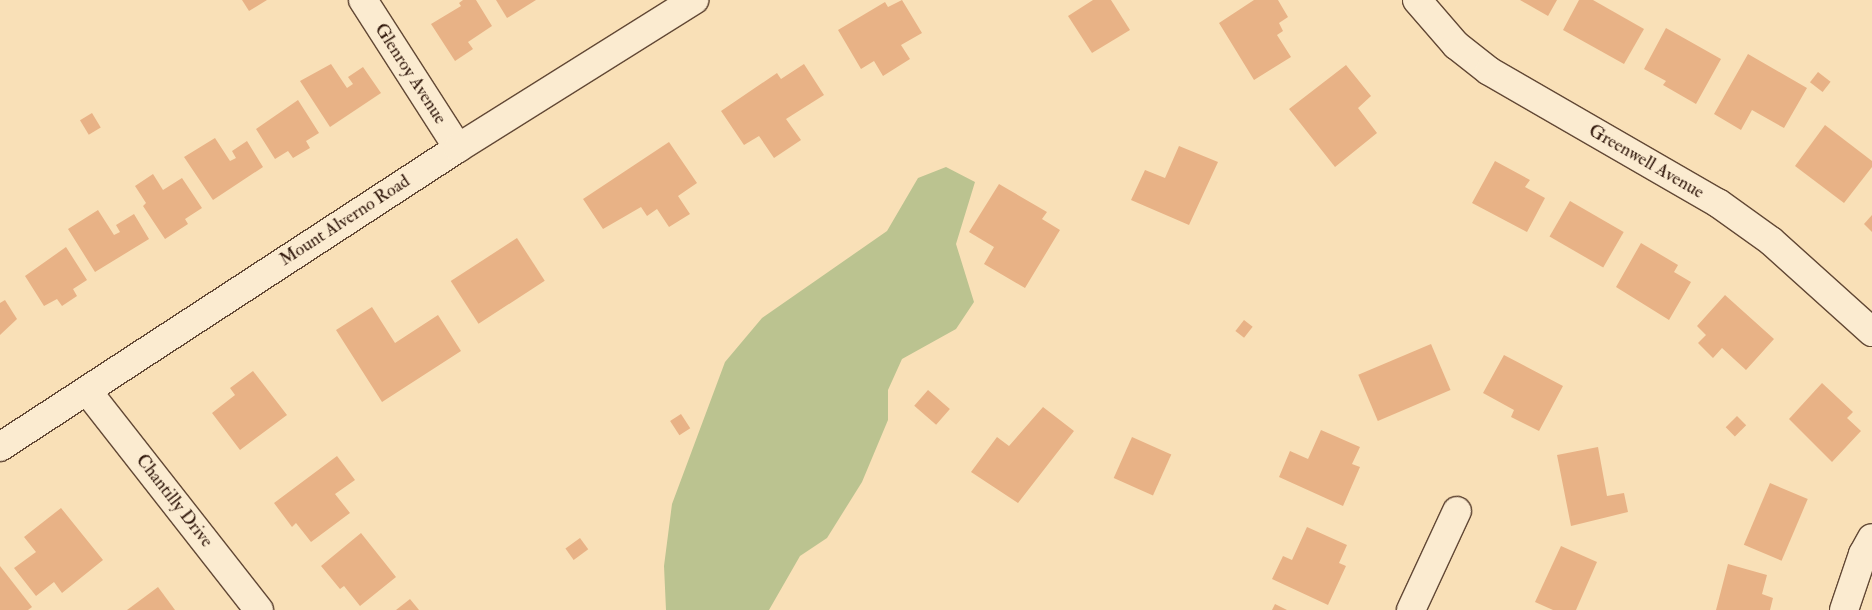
<!DOCTYPE html>
<html>
<head>
<meta charset="utf-8">
<style>
  body { margin:0 }
  #map { position:relative; width:1872px; height:610px; overflow:hidden; background:#f9e0b7; font-family:"IM FELL Double Pica",serif }
  div>[style] { position:absolute }
  [style*='--x'] { left:calc(var(--x)*1px); top:calc(var(--y)*1px); width:calc(var(--w)*1px); rotate:calc(var(--a)*1deg) }
  .green>* { inset:0; background:#bbc390 }
  .building>* { inset:0; background:#e8b286; transform-origin:0 0 }
  .roads { filter:drop-shadow(1px 0 #624835) drop-shadow(-1px 0 #624835) drop-shadow(0 1px #624835) drop-shadow(0 -1px #624835) }
  .minor>* { height:28px; margin:-14px; padding:0 14px; transform-origin:14px; border-radius:14px; background:#fbebd0 }
  .tertiary>* { height:28px; margin:-14px; padding:0 14px; transform-origin:14px; border-radius:14px; background:#fbebd0 }
  span { translate:-50% -50%; white-space:nowrap; text-align:center; line-height:1.15; -webkit-text-stroke:4px #fbebd0; paint-order:stroke }
  .street-label { font-size:18px; color:#2f160a }
</style>
</head>
<body>
<div id="map">
  <div class="green">
    <i style="clip-path:polygon(946px 167px,975px 182px,956px 244px,974px 302px,956px 329px,902px 359px,888px 390px,888px 420px,862px 482px,827px 538px,800px 556px,769px 610px,666px 610px,664px 566px,672px 504px,725px 362px,762px 318px,887px 231px,918px 178px)"></i>
  </div>
  <div class="building">
    <i style="clip-path:polygon(242px 0,267px 0,249px 11px)"></i>
    <i style="clip-path:polygon(463px 0,476px 0,492px 26px,468px 42px,473px 49px,455px 61px,431px 24px,461px 6px,459px 3px)"></i>
    <i style="clip-path:polygon(496px 0,536px 0,507px 18px)"></i>
    <i style="clip-path:polygon(902px 0,922px 33px,901px 45px,910px 59px,883px 76px,874px 61px,861px 69px,838px 30px,885px 2px,888px 7px)"></i>
    <i style="clip-path:polygon(1093px 0,1111px 0,1130px 30px,1092px 53px,1068px 16px)"></i>
    <i style="clip-path:polygon(1254px 0,1278px 0,1288px 17px,1279px 23px,1283px 31px,1277px 35px,1291px 57px,1254px 80px,1219px 23px)"></i>
    <i style="clip-path:polygon(1520px 0,1557px 0,1548px 16px)"></i>
    <i style="clip-path:polygon(1579px 0,1593px 0,1644px 29px,1624px 64px,1563px 30px)"></i>
    <i style="clip-path:polygon(1666px 28px,1721px 59px,1696px 104px,1663px 85px,1666px 81px,1644px 69px)"></i>
    <i style="clip-path:polygon(1748px 54px,1807px 88px,1784px 128px,1752px 110px,1741px 130px,1714px 114px)"></i>
    <i style="clip-path:polygon(331px 64px,347px 88px,353px 84px,348px 77px,363px 67px,381px 93px,330px 127px,300px 81px)"></i>
    <i style="clip-path:polygon(804px 64px,824px 95px,786px 119px,801px 140px,774px 158px,759px 136px,744px 145px,721px 111px,777px 73px,781px 79px)"></i>
    <i style="clip-path:polygon(1346px 65px,1371px 96px,1358px 108px,1377px 133px,1335px 167px,1289px 109px)"></i>
    <i style="left:1818px;top:72px;width:16px;height:13px;rotate:38deg"></i>
    <i style="clip-path:polygon(298px 100px,319px 133px,306px 141px,310px 148px,293px 158px,288px 151px,275px 159px,256px 129px)"></i>
    <i style="left:92px;top:113px;width:17px;height:14px;rotate:59deg"></i>
    <i style="clip-path:polygon(1825px 125px,1872px 161px,1872px 167px,1844px 203px,1795px 166px)"></i>
    <i style="clip-path:polygon(215px 138px,230px 161px,236px 158px,232px 151px,247px 141px,263px 167px,213px 200px,184px 157px)"></i>
    <i style="clip-path:polygon(669px 142px,697px 183px,678px 196px,690px 214px,669px 227px,657px 209px,647px 216px,641px 207px,603px 229px,583px 199px)"></i>
    <i style="clip-path:polygon(1179px 146px,1218px 162px,1189px 225px,1131px 200px,1145px 170px,1165px 178px)"></i>
    <i style="clip-path:polygon(1495px 161px,1530px 180px,1525px 187px,1545px 198px,1527px 232px,1472px 203px)"></i>
    <i style="clip-path:polygon(153px 174px,163px 190px,182px 178px,202px 208px,185px 219px,188px 224px,165px 239px,143px 206px,146px 203px,135px 186px)"></i>
    <i style="clip-path:polygon(999px 184px,1047px 212px,1042px 219px,1060px 230px,1025px 288px,984px 264px,994px 247px,969px 232px)"></i>
    <i style="left:1570px;top:201px;width:62px;height:41px;rotate:30deg"></i>
    <i style="clip-path:polygon(98px 210px,114px 235px,120px 232px,116px 225px,134px 214px,149px 239px,95px 272px,68px 229px)"></i>
    <i style="clip-path:polygon(1872px 215px,1872px 232px,1864px 224px)"></i>
    <i style="left:517px;top:238px;width:51px;height:79px;rotate:57deg"></i>
    <i style="clip-path:polygon(1641px 243px,1678px 265px,1674px 272px,1691px 282px,1669px 320px,1616px 287px)"></i>
    <i style="clip-path:polygon(66px 247px,87px 280px,73px 289px,77px 296px,62px 306px,57px 299px,44px 306px,25px 276px)"></i>
    <i style="clip-path:polygon(1725px 295px,1774px 339px,1746px 370px,1722px 348px,1713px 358px,1698px 343px,1706px 335px,1697px 326px)"></i>
    <i style="clip-path:polygon(5px 300px,17px 319px,0 335px,0 303px)"></i>
    <i style="clip-path:polygon(372px 307px,395px 343px,438px 315px,461px 351px,382px 402px,336px 330px)"></i>
    <i style="left:1244px;top:320px;width:11px;height:14px;rotate:38deg"></i>
    <i style="left:1431px;top:344px;width:50px;height:79px;rotate:67deg"></i>
    <i style="clip-path:polygon(1504px 355px,1563px 386px,1539px 431px,1511px 417px,1514px 410px,1483px 393px)"></i>
    <i style="clip-path:polygon(253px 371px,287px 415px,240px 450px,212px 413px,235px 395px,230px 388px)"></i>
    <i style="clip-path:polygon(1822px 383px,1853px 412px,1847px 418px,1861px 431px,1832px 462px,1789px 419px)"></i>
    <i style="left:928px;top:390px;width:29px;height:21px;rotate:41deg"></i>
    <i style="clip-path:polygon(1043px 407px,1074px 431px,1018px 503px,971px 472px,997px 437px,1009px 446px)"></i>
    <i style="left:681px;top:414px;width:17px;height:13px;rotate:57deg"></i>
    <i style="left:1737px;top:416px;width:13px;height:16px;rotate:45deg"></i>
    <i style="clip-path:polygon(1321px 430px,1360px 447px,1352px 464px,1360px 467px,1343px 506px,1279px 477px,1290px 451px,1308px 459px)"></i>
    <i style="left:1132px;top:437px;width:43px;height:45px;rotate:24deg"></i>
    <i style="clip-path:polygon(1598px 447px,1607px 496px,1624px 493px,1628px 512px,1571px 526px,1557px 455px)"></i>
    <i style="clip-path:polygon(337px 456px,355px 480px,335px 494px,350px 513px,311px 542px,296px 523px,292px 527px,274px 503px)"></i>
    <i style="left:1770px;top:483px;width:41px;height:67px;rotate:23deg"></i>
    <i style="clip-path:polygon(61px 508px,103px 560px,62px 593px,54px 582px,36px 596px,14px 568px,36px 552px,24px 537px)"></i>
    <i style="clip-path:polygon(1307px 527px,1347px 545px,1339px 563px,1346px 566px,1328px 605px,1272px 579px,1283px 556px,1292px 560px)"></i>
    <i style="clip-path:polygon(361px 533px,396px 577px,360px 606px,344px 586px,340px 589px,321px 566px)"></i>
    <i style="left:580px;top:538px;width:14px;height:18px;rotate:54deg"></i>
    <i style="clip-path:polygon(1561px 546px,1597px 562px,1576px 610px,1553px 610px,1535px 602px)"></i>
    <i style="clip-path:polygon(1728px 564px,1767px 575px,1762px 594px,1773px 598px,1770px 610px,1716px 610px)"></i>
    <i style="clip-path:polygon(0 566px,32px 607px,28px 610px,0 610px)"></i>
    <i style="clip-path:polygon(158px 587px,175px 610px,127px 610px)"></i>
    <i style="clip-path:polygon(410px 599px,419px 610px,396px 610px)"></i>
    <i style="clip-path:polygon(1275px 604px,1287px 610px,1272px 610px)"></i>
  </div>
  <div class="roads">
    <div class="minor">
      <i style="--x:363;--y:0;--w:176;--a:57.3"></i>
      <i style="--x:1417;--y:0;--w:60;--a:49.1"></i>
      <i style="--x:1456;--y:45;--w:42;--a:38.2"></i>
      <i style="--x:1489;--y:71;--w:264;--a:30"></i>
      <i style="--x:1718;--y:203;--w:65;--a:35.6"></i>
      <i style="--x:1771;--y:241;--w:136;--a:42"></i>
      <i style="--x:88;--y:392;--w:277;--a:51.9"></i>
      <i style="--x:1411;--y:610;--w:109;--a:-65.1"></i>
      <i style="--x:1844;--y:610;--w:59;--a:-71.3"></i>
      <i style="--x:1863;--y:554;--w:18;--a:-61"></i>
    </div>
    <div class="tertiary">
      <i style="--x:0;--y:447;--w:547;--a:-33.14"></i>
      <i style="--x:458;--y:148;--w:279;--a:-32.1"></i>
    </div>
  </div>
  <div class="street-label">
    <span style="left:410px;top:74px;rotate:57deg">Glenroy Avenue</span>
    <span style="left:1646px;top:162px;rotate:30deg">Greenwell Avenue</span>
    <span style="left:345px;top:221px;rotate:-33deg">Mount Alverno Road</span>
    <span style="left:174px;top:501px;rotate:52deg">Chantilly Drive</span>
  </div>
</div>
</body>
</html>
